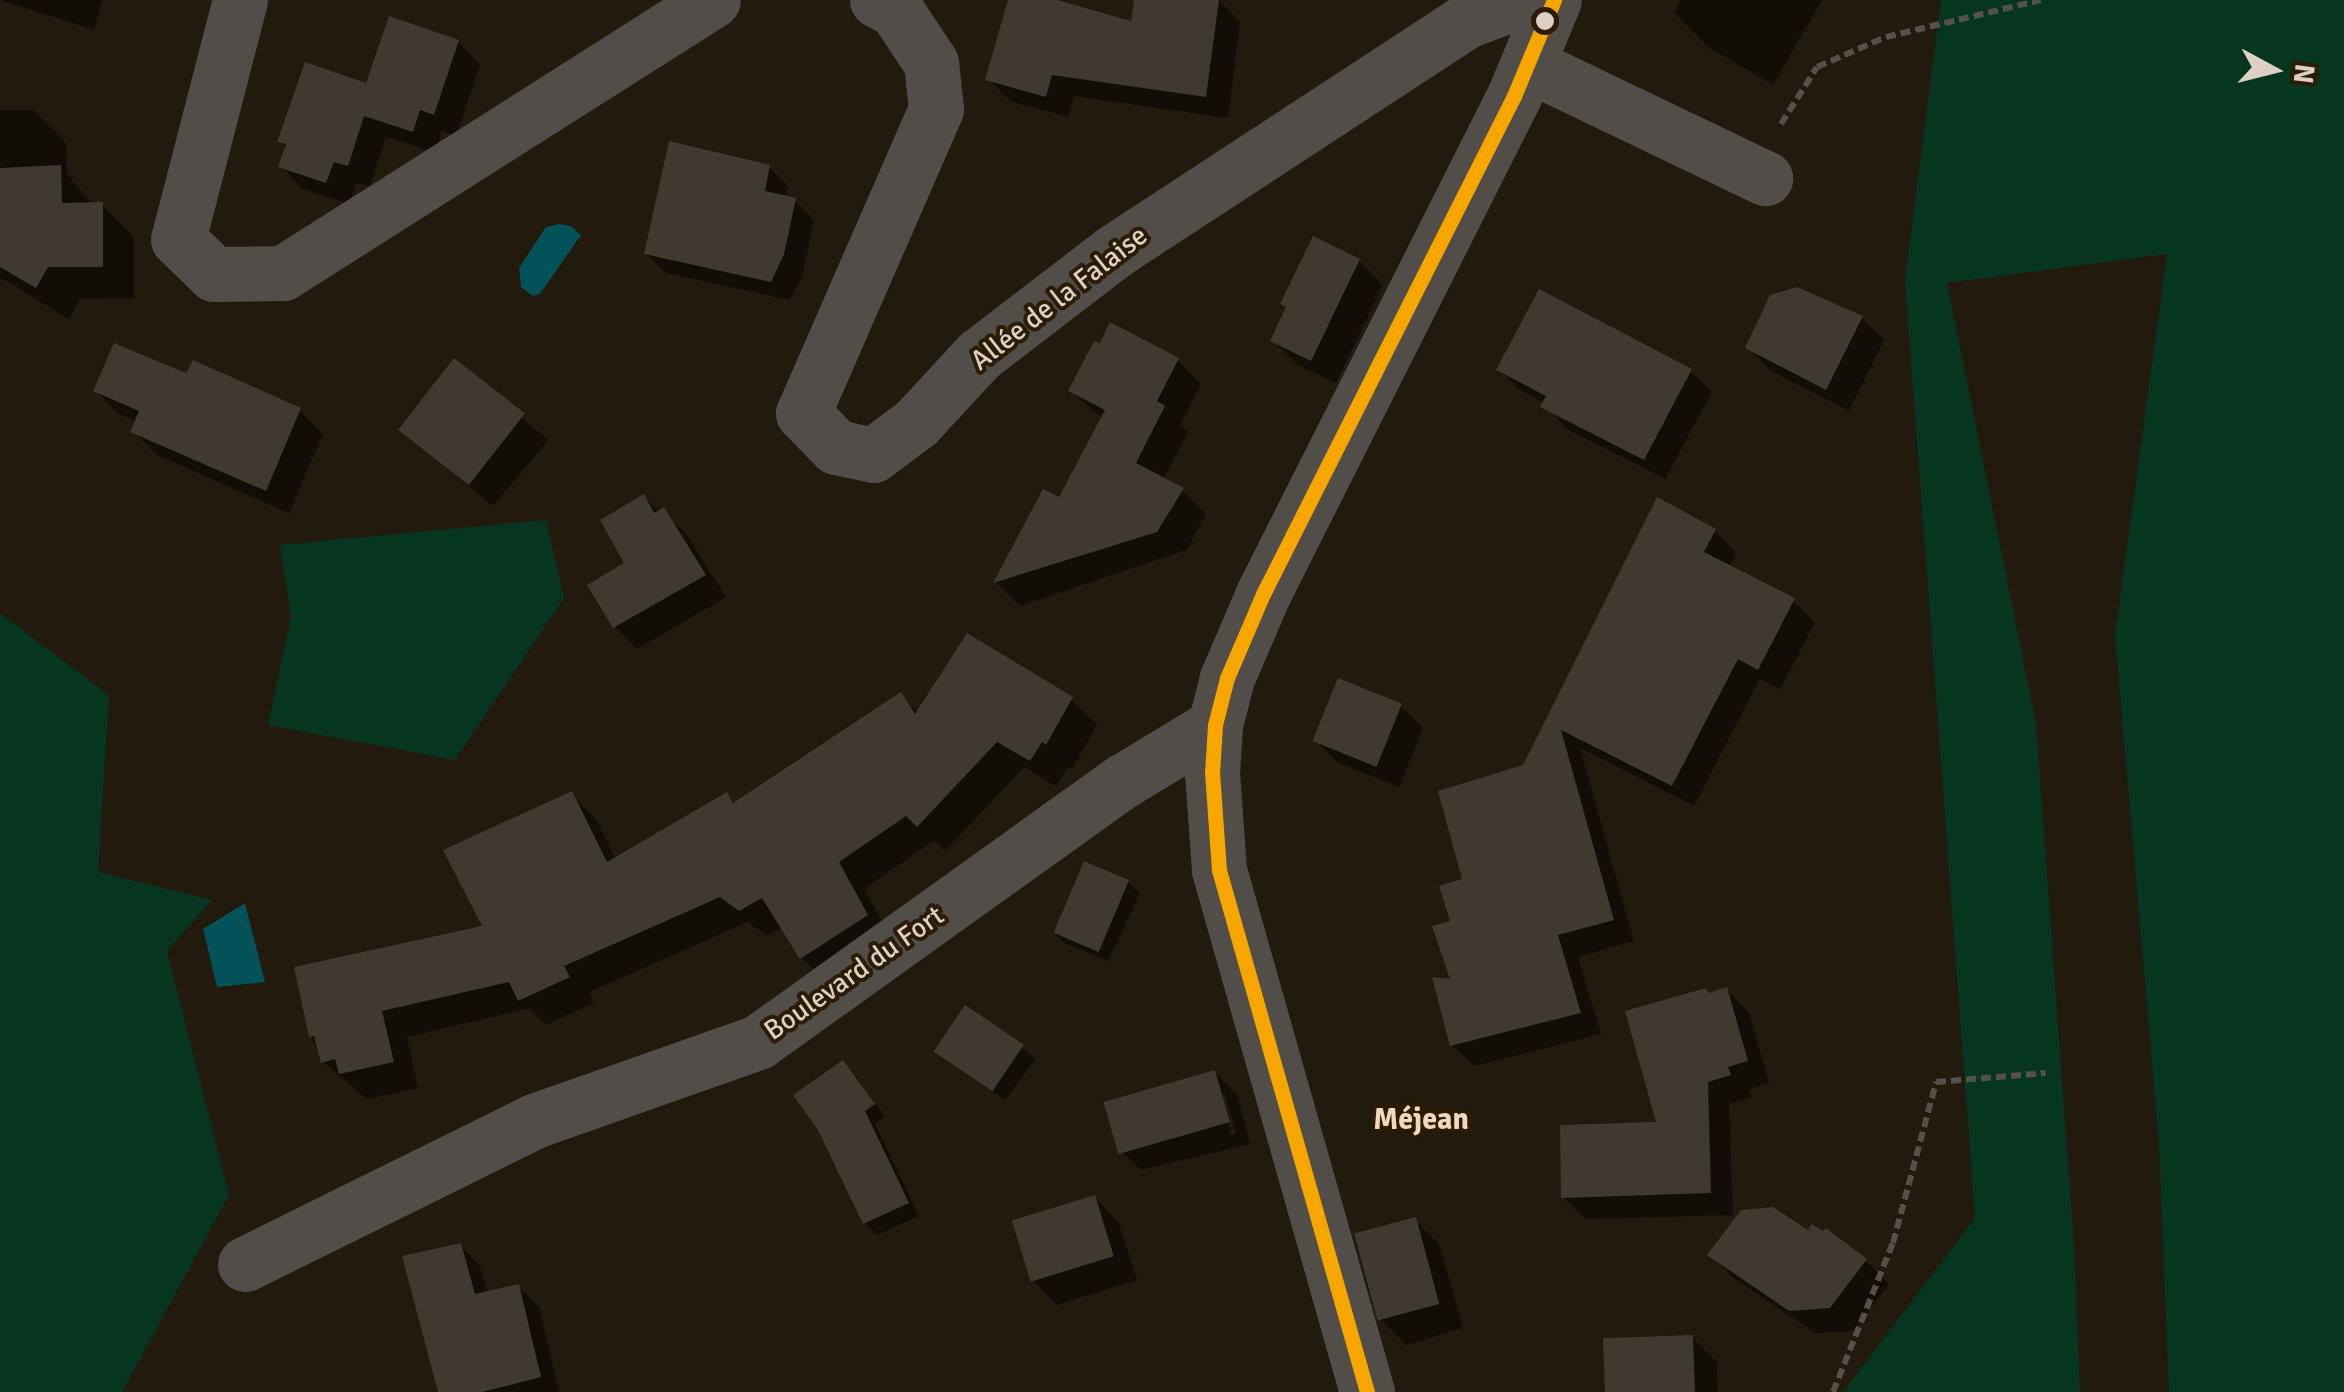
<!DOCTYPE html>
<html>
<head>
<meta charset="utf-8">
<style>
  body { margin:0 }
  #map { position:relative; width:2344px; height:1392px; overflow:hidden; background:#231a0e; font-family:Signika,sans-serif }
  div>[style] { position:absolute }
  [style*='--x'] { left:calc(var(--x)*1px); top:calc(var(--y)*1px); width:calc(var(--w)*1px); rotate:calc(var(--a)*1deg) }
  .green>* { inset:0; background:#063520 }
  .water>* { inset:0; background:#03525a }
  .shadow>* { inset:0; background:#0007; transform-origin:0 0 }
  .building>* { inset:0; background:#40392f; transform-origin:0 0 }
  .path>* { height:6px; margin-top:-3px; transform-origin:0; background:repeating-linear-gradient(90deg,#55504a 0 10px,transparent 0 15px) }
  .minor>* { height:55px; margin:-27.5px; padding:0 27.5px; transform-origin:27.5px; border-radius:27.5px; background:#514d48 }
  .bus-1>* { height:15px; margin:-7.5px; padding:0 7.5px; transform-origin:7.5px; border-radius:7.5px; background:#f7a600 }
  .dots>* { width:28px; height:28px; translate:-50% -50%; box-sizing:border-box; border:5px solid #2c1b05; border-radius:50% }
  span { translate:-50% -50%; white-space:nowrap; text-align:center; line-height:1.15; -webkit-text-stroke:8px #2c1b05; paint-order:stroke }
  .street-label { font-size:28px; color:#dcd1c4 }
  .neighbourhood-label { font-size:30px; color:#f0d9bf; font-weight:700 }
  .north { position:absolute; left:2224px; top:20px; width:100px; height:100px; -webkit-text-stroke:8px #2c1b05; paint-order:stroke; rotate:97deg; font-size:28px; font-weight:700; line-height:40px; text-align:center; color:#dcd1c4 }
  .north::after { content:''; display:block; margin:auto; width:35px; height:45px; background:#dcd1c4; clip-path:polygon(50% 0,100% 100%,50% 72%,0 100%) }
</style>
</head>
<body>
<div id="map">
  <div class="green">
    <i style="clip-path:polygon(1941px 0,2344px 0,2344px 1392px,2169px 1392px,2159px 1143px,2115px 636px,2167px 254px,1947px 283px,2036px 724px,2074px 1244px,2080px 1392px,1843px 1392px,1975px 1218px,1905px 280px)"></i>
    <i style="clip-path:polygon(546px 520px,564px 598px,455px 760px,268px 725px,291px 617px,280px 545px)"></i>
    <i style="clip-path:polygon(0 613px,109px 695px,98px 872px,212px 900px,167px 951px,229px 1195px,122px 1392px,0 1392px)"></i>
  </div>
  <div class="water">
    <i style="clip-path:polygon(559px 224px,571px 226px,581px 235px,540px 294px,533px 296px,521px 287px,519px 268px,546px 227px)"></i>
    <i style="clip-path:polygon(245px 903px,265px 982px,217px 987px,203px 929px)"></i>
  </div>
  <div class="shadow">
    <i style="clip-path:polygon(0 0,103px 0,94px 30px)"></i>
    <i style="clip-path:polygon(1010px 0,1048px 0,1134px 24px,1136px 0,1219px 0,1240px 22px,1228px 118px,1074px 96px,1068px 117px,1010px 101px,988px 79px)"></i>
    <i style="clip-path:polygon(1681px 0,1822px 0,1773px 85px,1708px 47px,1674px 12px)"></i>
    <i style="clip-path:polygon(458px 42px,480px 65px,456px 136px,442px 131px,435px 153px,386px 136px,370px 186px,356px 183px,349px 204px,303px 189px,281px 166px,287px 148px,280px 141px,368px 86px)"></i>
    <i style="clip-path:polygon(0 110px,34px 110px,66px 143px,67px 174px,93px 205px,102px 205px,134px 237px,134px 298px,80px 299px,69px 319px,0 277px)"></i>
    <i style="clip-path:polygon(769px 167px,788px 186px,786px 198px,795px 201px,814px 220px,803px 274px,790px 300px,666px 273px,646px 254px)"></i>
    <i style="clip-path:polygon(1359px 261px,1383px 285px,1336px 383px,1298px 365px,1273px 341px)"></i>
    <i style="clip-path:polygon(1861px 318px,1884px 340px,1849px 411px,1770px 370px,1748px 347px)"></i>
    <i style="clip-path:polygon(1177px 360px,1201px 384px,1180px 425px,1188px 432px,1163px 480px,1182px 490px,1206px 514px,1187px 550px,1020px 606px,996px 582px,1044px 492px,1060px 500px,1103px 419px,1071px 391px)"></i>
    <i style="left:454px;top:361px;width:123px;height:86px;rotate:40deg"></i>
    <i style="clip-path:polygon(1499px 369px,1690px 371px,1712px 392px,1665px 479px,1565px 428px,1545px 403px,1521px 391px)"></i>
    <i style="clip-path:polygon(188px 376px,300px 411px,323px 434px,289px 513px,157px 455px,133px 431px,137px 422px,119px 414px,96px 390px)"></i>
    <i style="clip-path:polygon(643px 497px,685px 532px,726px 597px,637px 649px,615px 627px)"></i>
    <i style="clip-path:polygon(1715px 531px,1736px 553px,1729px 568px,1793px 601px,1815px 622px,1780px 689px,1760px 679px,1694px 806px,1580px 748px,1634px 941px,1578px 957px,1601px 1034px,1474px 1066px,1452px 1045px,1453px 923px,1465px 881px,1524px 767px)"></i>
    <i style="clip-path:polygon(901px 696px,918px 713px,1071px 699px,1097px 725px,1072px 769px,1069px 766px,1056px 786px,1024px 767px,945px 851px,934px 840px,864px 889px,893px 942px,828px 983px,802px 958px,783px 927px,767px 936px,748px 922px,589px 992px,594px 1003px,546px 1025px,530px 1008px,407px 1037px,418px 1088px,367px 1099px,323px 1062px,311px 1036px,485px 928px,571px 794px,597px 820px,616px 859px,727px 795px,736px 804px)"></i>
    <i style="clip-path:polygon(1401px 706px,1423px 728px,1399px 787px,1337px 762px,1315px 740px)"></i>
    <i style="clip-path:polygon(1128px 882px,1140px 894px,1108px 961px,1064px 943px,1052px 931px)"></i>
    <i style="clip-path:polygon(1727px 990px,1749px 1013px,1769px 1083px,1749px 1089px,1752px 1097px,1729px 1104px,1733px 1215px,1586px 1219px,1563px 1197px,1659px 1124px,1710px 995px)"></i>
    <i style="left:966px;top:1008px;width:86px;height:52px;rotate:36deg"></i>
    <i style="clip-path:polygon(843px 1063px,885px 1116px,875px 1124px,919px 1216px,877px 1235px,866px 1223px,821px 1128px)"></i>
    <i style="clip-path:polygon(evenodd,1215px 1073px,1237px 1095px,1250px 1144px,1141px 1170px,1119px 1148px,1215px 1073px,1220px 1095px,1225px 1095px,1236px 1133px,1231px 1135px,1220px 1095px)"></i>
    <i style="clip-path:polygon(1095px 1198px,1119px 1223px,1137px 1280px,1057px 1305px,1033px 1281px)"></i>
    <i style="clip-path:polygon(1415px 1220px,1439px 1244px,1463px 1328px,1406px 1345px,1382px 1320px)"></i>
    <i style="clip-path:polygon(1808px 1234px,1865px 1260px,1889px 1284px,1853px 1331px,1815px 1333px,1734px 1278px,1710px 1255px)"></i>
    <i style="clip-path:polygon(460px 1245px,480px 1266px,488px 1293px,518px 1286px,539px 1307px,559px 1392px,440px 1392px)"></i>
    <i style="clip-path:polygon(1692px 1337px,1717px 1362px,1718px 1392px,1606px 1392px)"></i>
  </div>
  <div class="building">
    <i style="clip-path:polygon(1008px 0,1057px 0,1131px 21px,1134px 0,1219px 0,1206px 97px,1052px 75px,1046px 97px,985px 80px)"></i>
    <i style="clip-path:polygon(389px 16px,459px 40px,434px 115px,420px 110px,413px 132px,364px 116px,348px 166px,334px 162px,326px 183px,278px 167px,286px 144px,277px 142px,305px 62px,366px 83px)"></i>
    <i style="clip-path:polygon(669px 141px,770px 165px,765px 191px,796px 198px,784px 254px,771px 282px,644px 254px)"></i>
    <i style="clip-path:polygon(61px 165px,62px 203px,103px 202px,103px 267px,48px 267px,36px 288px,0 267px,0 168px)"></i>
    <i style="clip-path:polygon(1313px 236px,1360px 259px,1311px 361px,1270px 341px,1286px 307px,1280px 304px)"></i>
    <i style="clip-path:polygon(1797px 287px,1863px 316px,1826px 390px,1745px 348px,1770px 295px)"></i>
    <i style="clip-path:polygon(1539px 289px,1692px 369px,1644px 460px,1540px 407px,1546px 396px,1496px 370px)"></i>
    <i style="clip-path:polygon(1110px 322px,1179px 358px,1157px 401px,1165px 406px,1136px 463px,1184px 488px,1157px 532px,993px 583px,1043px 489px,1059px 497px,1105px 410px,1068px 391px,1094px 341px,1100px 343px)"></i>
    <i style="clip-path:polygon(114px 343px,186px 373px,193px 360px,301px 408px,266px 491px,130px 432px,139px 411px,93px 391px)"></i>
    <i style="left:454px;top:358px;width:90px;height:91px;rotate:38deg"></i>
    <i style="clip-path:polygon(644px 494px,654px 513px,664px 507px,706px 575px,613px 628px,587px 585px,624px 563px,600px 520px)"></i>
    <i style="clip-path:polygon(1657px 497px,1716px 529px,1704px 552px,1795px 598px,1758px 670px,1738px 659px,1672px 786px,1561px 730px,1614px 920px,1558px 935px,1581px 1013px,1450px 1046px,1432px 977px,1450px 979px,1432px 926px,1450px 921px,1439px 886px,1462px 879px,1438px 791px,1523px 765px)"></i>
    <i style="clip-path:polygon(967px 633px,1073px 697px,1046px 745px,1042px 742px,1030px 761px,997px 742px,917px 827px,906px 816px,839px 862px,868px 915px,800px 959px,762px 898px,739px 911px,720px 897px,564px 966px,570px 977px,518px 1001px,509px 982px,382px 1011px,394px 1062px,339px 1074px,335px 1059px,321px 1063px,314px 1036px,309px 1037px,294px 967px,482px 926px,443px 850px,572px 791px,607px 862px,727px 792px,733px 803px,901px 692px,915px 714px)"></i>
    <i style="left:1338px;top:678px;width:69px;height:68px;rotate:22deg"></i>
    <i style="left:1084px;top:861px;width:49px;height:78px;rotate:23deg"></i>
    <i style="clip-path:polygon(1727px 987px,1748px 1061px,1728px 1067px,1731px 1075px,1708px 1082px,1711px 1193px,1561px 1198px,1560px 1125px,1656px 1122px,1625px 1011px,1706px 988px,1708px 993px)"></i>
    <i style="left:965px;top:1005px;width:71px;height:56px;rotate:34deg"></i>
    <i style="clip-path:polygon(843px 1060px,875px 1104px,865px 1111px,909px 1203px,863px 1224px,818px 1130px,793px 1095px)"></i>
    <i style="left:1215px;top:1070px;width:54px;height:116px;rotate:74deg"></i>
    <i style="left:1095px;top:1195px;width:64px;height:87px;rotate:73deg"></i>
    <i style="clip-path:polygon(1773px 1207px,1808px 1230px,1812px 1224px,1823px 1231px,1826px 1228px,1867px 1259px,1830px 1308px,1789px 1311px,1707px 1255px,1741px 1210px)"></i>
    <i style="left:1416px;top:1217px;width:90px;height:64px;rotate:75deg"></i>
    <i style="clip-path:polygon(461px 1243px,475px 1294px,519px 1284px,541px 1377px,482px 1392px,438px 1392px,402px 1256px)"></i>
    <i style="left:1693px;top:1335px;width:57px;height:90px;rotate:88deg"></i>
  </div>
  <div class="path">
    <i style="--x:1781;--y:124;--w:67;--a:-57.7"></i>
    <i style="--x:1817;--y:67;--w:75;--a:-23.5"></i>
    <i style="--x:1886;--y:37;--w:159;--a:-13.4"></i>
    <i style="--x:1833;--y:1392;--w:161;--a:-68.1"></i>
    <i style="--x:1893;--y:1243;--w:167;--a:-75"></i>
    <i style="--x:1936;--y:1082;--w:110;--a:-4.7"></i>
  </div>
  <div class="minor">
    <i style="--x:240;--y:0;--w:247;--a:104.5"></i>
    <i style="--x:178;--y:239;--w:50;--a:44.2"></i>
    <i style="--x:214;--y:274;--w:69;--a:-0.8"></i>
    <i style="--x:283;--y:273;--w:509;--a:-32.41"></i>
    <i style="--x:877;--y:0;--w:21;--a:28"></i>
    <i style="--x:896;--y:10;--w:64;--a:56.6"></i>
    <i style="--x:931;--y:63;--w:46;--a:83.8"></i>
    <i style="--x:936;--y:109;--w:332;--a:113.6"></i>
    <i style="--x:803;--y:413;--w:47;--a:45.9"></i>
    <i style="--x:836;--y:447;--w:38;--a:12"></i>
    <i style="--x:873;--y:455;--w:54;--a:-36.7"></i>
    <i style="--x:916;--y:423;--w:93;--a:-47.2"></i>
    <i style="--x:979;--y:355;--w:169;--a:-37.5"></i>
    <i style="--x:1113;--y:252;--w:422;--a:-33.2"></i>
    <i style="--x:1466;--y:21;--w:60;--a:-20.6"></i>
    <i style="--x:1529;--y:65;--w:262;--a:25.6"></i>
    <i style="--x:245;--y:1264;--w:322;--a:-26.3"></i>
    <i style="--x:534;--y:1121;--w:238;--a:-19.4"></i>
    <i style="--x:758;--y:1042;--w:449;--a:-35.6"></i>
    <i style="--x:1123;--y:781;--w:108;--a:-31.3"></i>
    <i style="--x:1367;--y:1392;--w:543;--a:-105.83"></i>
    <i style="--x:1219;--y:870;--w:97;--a:-94.1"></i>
    <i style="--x:1212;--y:773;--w:48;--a:-86.4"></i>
    <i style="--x:1215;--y:725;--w:49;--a:-75.7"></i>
    <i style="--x:1227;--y:678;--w:91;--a:-66.8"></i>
    <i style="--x:1263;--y:594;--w:558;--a:-63.25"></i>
    <i style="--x:1514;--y:96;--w:104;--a:-67.4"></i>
  </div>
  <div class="bus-1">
    <i style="--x:1367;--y:1392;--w:543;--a:-105.83"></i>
    <i style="--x:1219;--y:870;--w:97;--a:-94.1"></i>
    <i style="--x:1212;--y:773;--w:48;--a:-86.4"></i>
    <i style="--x:1215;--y:725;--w:49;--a:-75.7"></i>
    <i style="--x:1227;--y:678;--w:91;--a:-66.8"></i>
    <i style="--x:1263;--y:594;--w:558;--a:-63.25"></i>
    <i style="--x:1514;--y:96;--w:104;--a:-67.4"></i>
  </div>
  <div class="dots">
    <i style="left:1545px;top:21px;background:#dcd1c4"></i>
  </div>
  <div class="street-label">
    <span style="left:1059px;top:298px;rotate:-38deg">Allée de la Falaise</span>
    <span style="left:854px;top:973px;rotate:-35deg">Boulevard du Fort</span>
  </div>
  <div class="neighbourhood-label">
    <span style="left:1421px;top:1120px">Méjean</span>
  </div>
  <div class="north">N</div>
</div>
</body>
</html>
